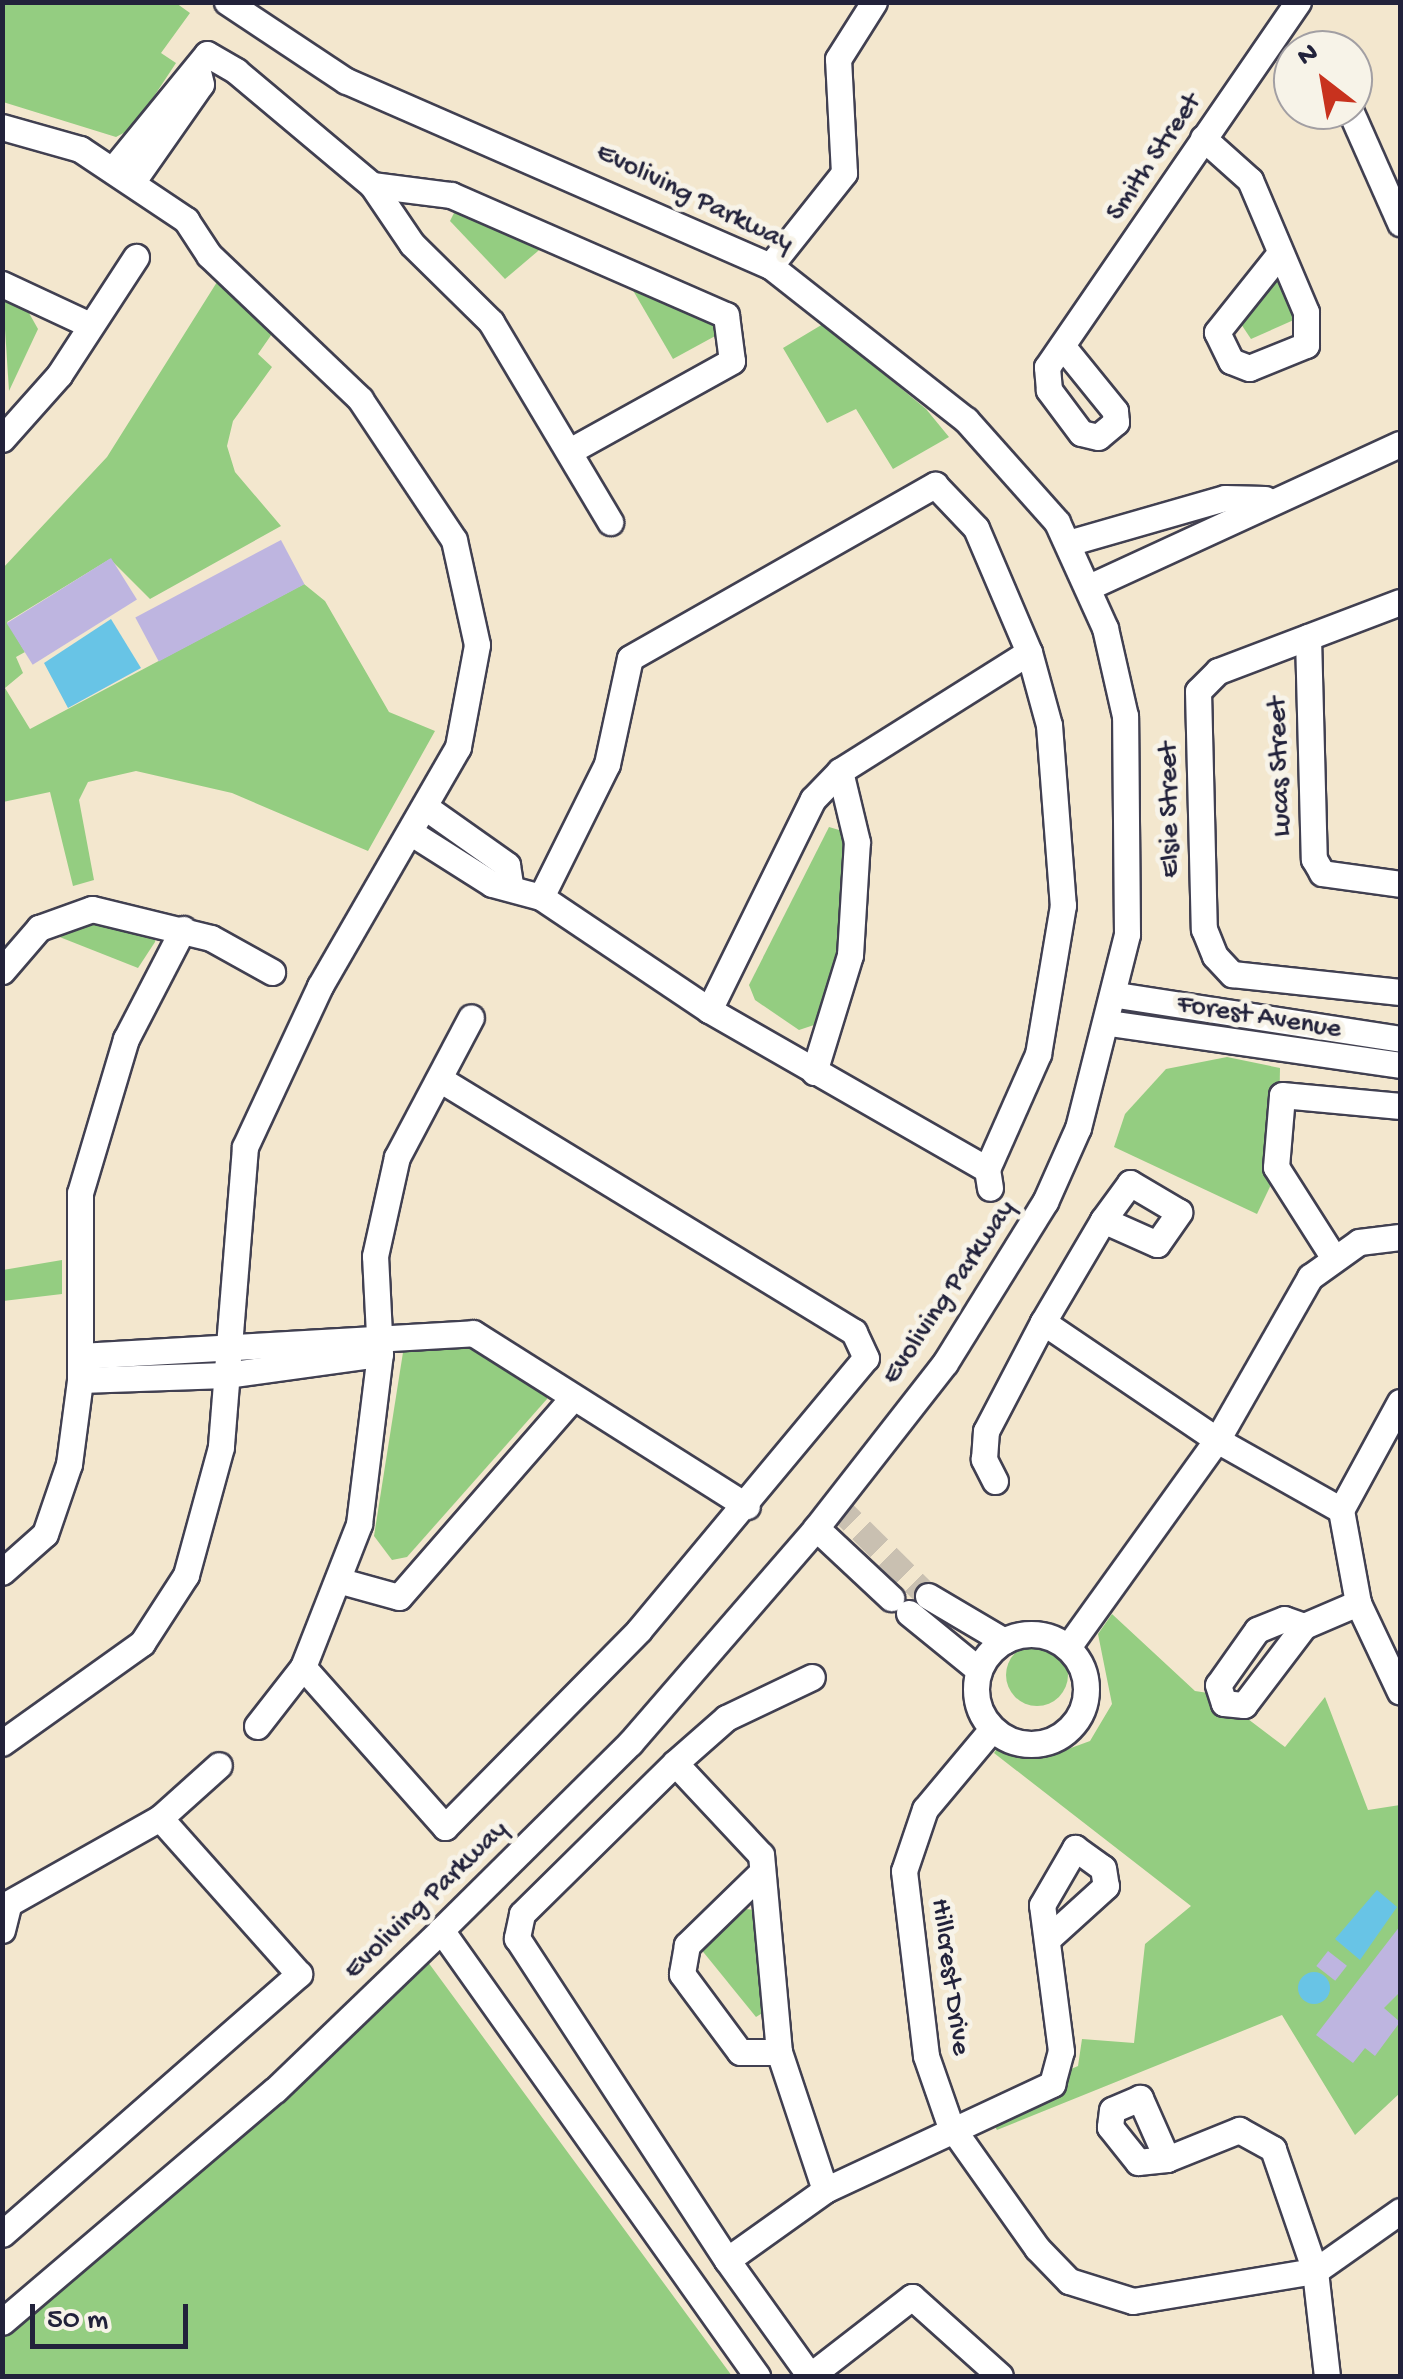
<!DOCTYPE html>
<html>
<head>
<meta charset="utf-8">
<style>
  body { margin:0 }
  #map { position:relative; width:1403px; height:2379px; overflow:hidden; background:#f3e7ce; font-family:"Gochi Hand",sans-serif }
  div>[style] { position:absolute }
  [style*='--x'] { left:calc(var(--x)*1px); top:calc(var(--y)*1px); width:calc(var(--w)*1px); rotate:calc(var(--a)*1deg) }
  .green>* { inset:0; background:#94cd81 }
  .round { border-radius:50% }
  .water>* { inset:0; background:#68c4e6 }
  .building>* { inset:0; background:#beb5e0; transform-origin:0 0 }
  .minor-tunnel>* { height:25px; margin-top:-12.5px; transform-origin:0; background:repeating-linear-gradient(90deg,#c9c0b1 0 25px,transparent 0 37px) }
  .roads { filter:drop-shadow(2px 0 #414051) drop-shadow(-2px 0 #414051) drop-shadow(0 2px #414051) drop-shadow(0 -2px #414051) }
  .minor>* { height:25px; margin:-12.5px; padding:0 12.5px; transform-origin:12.5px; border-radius:12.5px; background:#fff }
  .minor>.ring { margin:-12.5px; padding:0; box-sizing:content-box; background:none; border:25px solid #fff; border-radius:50% }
  span { translate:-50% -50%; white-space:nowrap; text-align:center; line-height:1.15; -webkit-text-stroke:10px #f7f3e8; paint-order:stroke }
  .street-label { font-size:28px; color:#22223b }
  .frame { position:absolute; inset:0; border:5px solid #22223b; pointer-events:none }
  .north { position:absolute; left:1273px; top:30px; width:100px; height:100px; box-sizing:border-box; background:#f7f3e8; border:2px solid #a29fa3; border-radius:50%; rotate:329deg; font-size:28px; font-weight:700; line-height:40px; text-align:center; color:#22223b }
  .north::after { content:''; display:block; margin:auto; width:35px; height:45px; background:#c8321e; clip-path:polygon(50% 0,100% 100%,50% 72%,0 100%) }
  .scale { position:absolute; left:30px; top:2304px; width:158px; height:45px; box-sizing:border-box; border:5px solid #22223b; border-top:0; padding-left:12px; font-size:30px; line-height:35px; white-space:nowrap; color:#22223b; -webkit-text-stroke:8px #f7f3e8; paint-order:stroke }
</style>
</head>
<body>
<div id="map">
  <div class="green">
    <i style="clip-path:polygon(2px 3px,176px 3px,190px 13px,161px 53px,176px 63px,133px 128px,116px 137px,3px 102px)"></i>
    <i style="clip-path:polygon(456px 209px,551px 240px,505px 279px,450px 221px)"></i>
    <i style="clip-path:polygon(617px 263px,720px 317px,717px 335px,673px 359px)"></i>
    <i style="clip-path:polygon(1274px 273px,1286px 273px,1296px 319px,1251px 339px,1237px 318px)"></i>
    <i style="clip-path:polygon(217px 282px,274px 331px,258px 354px,272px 367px,233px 421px,227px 446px,235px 472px,281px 526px,150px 599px,110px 559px,7px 622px,25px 652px,16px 657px,23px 673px,5px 688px,30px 729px,304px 584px,325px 601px,389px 712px,435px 731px,368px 851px,232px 793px,136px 771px,88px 782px,79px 800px,94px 880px,73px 886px,50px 792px,3px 802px,3px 568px,107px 457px)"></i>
    <i style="clip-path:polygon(3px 298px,25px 306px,38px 329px,9px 391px)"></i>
    <i style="clip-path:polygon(823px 324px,926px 409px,949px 437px,893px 469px,856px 409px,827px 423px,783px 348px)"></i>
    <i style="clip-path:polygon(829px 827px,846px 832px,841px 938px,814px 1025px,799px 1030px,755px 1000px,749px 985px)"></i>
    <i style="clip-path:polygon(83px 919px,156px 936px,155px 942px,138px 968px,57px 936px)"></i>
    <i style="clip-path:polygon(1227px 1057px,1280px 1068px,1278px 1170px,1257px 1214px,1114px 1147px,1125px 1114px,1166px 1069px)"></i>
    <i style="clip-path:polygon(62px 1260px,62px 1294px,3px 1301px,3px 1270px)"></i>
    <i style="clip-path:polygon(469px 1335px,548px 1389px,547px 1399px,407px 1557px,392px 1560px,374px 1536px,404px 1346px)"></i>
    <i style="clip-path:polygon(1112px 1614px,1195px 1691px,1215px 1694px,1285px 1747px,1325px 1697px,1368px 1810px,1400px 1805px,1400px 2093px,1355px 2135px,1282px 2015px,997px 2130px,984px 2107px,1078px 2066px,1082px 2039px,1134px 2043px,1145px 1944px,1191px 1906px,994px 1753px,1002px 1741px,1049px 1756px,1090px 1741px,1112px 1704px,1098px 1634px)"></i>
    <i class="round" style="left:1006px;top:1644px;width:62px;height:62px"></i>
    <i style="clip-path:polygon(737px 1908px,755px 1910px,772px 2007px,756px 2017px,700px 1948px)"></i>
    <i style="clip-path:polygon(425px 1958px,732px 2376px,3px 2376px,2px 2339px,326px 2062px)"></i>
  </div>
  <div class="water">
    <i style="clip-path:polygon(111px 619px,141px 668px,68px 708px,44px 663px)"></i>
    <i style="clip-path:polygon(1377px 1890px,1397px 1907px,1360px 1960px,1335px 1939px)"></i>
    <i class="round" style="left:1298px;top:1972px;width:32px;height:32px"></i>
  </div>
  <div class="building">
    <i style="left:281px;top:540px;width:50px;height:165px;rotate:62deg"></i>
    <i style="left:111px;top:558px;width:49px;height:123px;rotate:58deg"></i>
    <i style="clip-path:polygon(1400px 1926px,1400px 1992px,1384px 2008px,1400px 2022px,1375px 2056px,1365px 2048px,1353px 2063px,1316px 2035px)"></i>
    <i style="left:1328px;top:1951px;width:24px;height:19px;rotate:38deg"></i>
  </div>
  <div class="minor-tunnel">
    <i style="--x:835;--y:1504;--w:131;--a:44.7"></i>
  </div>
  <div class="roads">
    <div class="minor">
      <i style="--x:1350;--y:110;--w:124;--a:66.1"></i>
      <i style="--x:2;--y:127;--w:81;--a:15.8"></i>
      <i style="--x:80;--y:149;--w:128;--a:33.8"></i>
      <i style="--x:186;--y:220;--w:42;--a:56.7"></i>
      <i style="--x:209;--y:255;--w:209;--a:43.6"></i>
      <i style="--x:360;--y:399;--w:169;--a:56.3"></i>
      <i style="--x:454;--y:540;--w:107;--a:77.6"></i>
      <i style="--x:477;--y:645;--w:104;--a:100.6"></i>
      <i style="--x:458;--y:747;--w:276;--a:120"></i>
      <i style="--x:320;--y:986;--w:178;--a:115"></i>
      <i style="--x:245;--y:1147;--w:301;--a:94.6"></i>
      <i style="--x:221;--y:1447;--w:133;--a:105.3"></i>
      <i style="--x:186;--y:1575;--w:81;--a:122.9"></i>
      <i style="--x:142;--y:1643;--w:172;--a:144.5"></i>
      <i style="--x:1203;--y:138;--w:63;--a:41.8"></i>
      <i style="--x:1250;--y:180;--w:143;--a:67"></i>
      <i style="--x:1306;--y:312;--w:33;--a:90"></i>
      <i style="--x:1306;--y:345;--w:61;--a:158"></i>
      <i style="--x:1249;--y:368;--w:19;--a:-159"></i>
      <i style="--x:1231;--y:361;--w:32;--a:-116"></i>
      <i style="--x:1217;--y:332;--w:101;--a:-51.4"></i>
      <i style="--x:114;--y:168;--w:147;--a:-50.8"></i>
      <i style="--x:207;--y:54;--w:34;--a:30"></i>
      <i style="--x:236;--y:71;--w:177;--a:40"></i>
      <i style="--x:372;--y:185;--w:71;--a:55.9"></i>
      <i style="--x:412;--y:244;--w:111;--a:44.6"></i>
      <i style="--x:491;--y:322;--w:233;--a:59.2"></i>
      <i style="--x:133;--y:181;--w:118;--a:-55"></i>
      <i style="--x:201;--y:84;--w:16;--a:-104"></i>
      <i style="--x:372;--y:185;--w:80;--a:7.2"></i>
      <i style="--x:451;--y:195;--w:300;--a:23.6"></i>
      <i style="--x:726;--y:315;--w:46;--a:82.6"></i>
      <i style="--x:732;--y:361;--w:182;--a:151"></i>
      <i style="--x:770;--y:266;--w:119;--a:-51.5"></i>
      <i style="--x:844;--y:173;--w:114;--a:-93"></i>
      <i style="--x:838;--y:59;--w:67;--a:-57.7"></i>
      <i style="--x:2;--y:284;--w:97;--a:25"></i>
      <i style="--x:1064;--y:348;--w:81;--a:51"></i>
      <i style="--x:1115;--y:411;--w:11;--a:85"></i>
      <i style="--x:1116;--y:422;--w:23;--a:140"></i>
      <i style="--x:1098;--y:437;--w:17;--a:-167"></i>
      <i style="--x:1081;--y:433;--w:54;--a:-126.7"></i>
      <i style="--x:1049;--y:390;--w:23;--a:-95"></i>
      <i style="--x:1047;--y:367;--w:443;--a:-55.5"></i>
      <i style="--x:2;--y:439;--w:86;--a:-48.3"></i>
      <i style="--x:59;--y:375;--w:141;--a:-56.9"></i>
      <i style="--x:1068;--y:543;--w:163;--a:-16"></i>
      <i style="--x:1225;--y:498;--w:40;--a:1.4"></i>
      <i style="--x:1091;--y:586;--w:340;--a:-24.7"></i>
      <i style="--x:1400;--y:602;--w:195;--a:159.2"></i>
      <i style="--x:1218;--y:671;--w:28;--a:135"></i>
      <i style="--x:1198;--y:691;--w:238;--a:88.6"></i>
      <i style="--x:1204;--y:929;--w:29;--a:68"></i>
      <i style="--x:1215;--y:956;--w:25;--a:47"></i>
      <i style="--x:1232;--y:974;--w:169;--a:6.1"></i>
      <i style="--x:1308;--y:637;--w:222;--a:88.5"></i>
      <i style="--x:1314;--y:859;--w:16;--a:60"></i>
      <i style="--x:1322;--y:873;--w:79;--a:8"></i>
      <i style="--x:428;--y:809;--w:97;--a:35.3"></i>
      <i style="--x:507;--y:865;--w:18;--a:81"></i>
      <i style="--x:413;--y:834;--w:93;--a:32.3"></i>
      <i style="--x:492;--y:884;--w:51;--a:14.9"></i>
      <i style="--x:541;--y:897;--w:202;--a:33.9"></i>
      <i style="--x:709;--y:1010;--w:320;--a:29.8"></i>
      <i style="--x:987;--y:1169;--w:19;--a:81"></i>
      <i style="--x:541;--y:897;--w:148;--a:-63.6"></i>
      <i style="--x:607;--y:764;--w:108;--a:-77.8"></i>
      <i style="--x:630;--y:658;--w:351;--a:-29.6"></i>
      <i style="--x:935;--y:485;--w:59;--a:46.4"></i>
      <i style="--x:976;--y:528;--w:135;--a:66.9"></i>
      <i style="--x:1029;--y:652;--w:76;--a:74.7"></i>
      <i style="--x:1049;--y:725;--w:181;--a:85.6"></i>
      <i style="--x:1063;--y:905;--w:151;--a:99.5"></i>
      <i style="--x:1038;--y:1054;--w:126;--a:113.9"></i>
      <i style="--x:2;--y:971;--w:57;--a:-49.3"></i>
      <i style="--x:39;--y:928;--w:56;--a:-19.7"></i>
      <i style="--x:92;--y:909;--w:122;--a:13.7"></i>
      <i style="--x:211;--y:938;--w:70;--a:29.1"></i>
      <i style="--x:1117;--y:995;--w:286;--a:8.8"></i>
      <i style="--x:709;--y:1010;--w:235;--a:-63.8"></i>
      <i style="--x:813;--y:799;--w:39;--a:-46"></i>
      <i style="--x:840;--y:771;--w:223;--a:-32.2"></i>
      <i style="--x:1109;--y:1023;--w:294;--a:8.2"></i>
      <i style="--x:814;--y:1072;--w:122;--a:-72.9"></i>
      <i style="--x:850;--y:955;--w:113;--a:-86.5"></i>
      <i style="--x:857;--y:842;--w:73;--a:-103.5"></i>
      <i style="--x:1332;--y:1255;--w:104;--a:-122.5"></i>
      <i style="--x:1276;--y:1167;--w:72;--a:-85.2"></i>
      <i style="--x:1282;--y:1095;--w:119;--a:5.3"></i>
      <i style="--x:1043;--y:1322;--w:118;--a:-59.5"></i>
      <i style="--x:1103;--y:1220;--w:59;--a:24"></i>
      <i style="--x:1157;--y:1244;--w:39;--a:-55"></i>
      <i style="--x:1179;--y:1212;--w:57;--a:-149.4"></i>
      <i style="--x:1130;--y:1183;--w:46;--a:126.1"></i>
      <i style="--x:80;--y:1356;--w:394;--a:-3.3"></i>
      <i style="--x:473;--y:1333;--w:324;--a:32.3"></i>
      <i style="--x:80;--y:1380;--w:146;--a:-2"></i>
      <i style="--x:226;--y:1375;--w:155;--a:-7.8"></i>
      <i style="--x:995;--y:1481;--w:25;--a:-117"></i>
      <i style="--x:984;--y:1459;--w:28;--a:-86"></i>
      <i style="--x:986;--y:1431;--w:123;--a:-62.4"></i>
      <i style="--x:1043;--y:1322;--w:210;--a:34.1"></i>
      <i style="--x:1217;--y:1440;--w:142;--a:29.4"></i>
      <i style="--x:1341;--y:1510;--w:95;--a:79.6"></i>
      <i style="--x:1358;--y:1603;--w:98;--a:64.7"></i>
      <i style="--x:1341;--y:1510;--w:123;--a:-61.4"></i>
      <i style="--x:816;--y:1528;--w:103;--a:43"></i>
      <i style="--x:2;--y:1572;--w:57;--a:-41.5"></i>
      <i style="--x:45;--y:1534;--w:74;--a:-71.1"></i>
      <i style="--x:69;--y:1464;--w:85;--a:-82.5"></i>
      <i style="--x:80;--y:1380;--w:187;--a:-90"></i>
      <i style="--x:80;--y:1193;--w:161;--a:-73.4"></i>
      <i style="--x:126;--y:1039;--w:124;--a:-62.6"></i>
      <i style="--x:341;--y:1581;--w:60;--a:15.4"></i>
      <i style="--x:399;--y:1597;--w:259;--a:-48.9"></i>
      <i style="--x:928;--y:1596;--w:88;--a:30.6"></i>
      <i style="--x:909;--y:1613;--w:90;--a:39.2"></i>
      <i style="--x:1304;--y:1626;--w:21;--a:-161"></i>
      <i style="--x:1284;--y:1619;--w:29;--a:158"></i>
      <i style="--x:1257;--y:1630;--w:67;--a:125.3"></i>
      <i style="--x:1218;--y:1685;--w:19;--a:72"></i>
      <i style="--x:1224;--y:1703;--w:20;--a:6"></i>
      <i style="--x:1244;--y:1705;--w:99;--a:-52.8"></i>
      <i style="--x:1304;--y:1626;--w:59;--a:-23.1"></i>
      <i class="ring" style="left:976px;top:1634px;width:85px;height:85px"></i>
      <i style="--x:1068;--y:1647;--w:255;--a:-54.3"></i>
      <i style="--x:1217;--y:1440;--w:188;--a:-60.3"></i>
      <i style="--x:1310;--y:1277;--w:60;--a:-35.5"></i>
      <i style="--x:1359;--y:1242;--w:41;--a:-7"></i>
      <i style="--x:303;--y:1667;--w:214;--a:48.4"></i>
      <i style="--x:445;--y:1827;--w:276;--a:-45.4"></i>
      <i style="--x:639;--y:1630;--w:354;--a:-50.2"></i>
      <i style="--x:866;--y:1358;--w:29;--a:-115"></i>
      <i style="--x:854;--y:1332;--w:486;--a:-148.6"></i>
      <i style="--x:257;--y:1726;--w:75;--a:-52.1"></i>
      <i style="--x:303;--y:1667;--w:154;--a:-68.6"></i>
      <i style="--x:359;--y:1524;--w:171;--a:-83"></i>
      <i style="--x:380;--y:1354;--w:98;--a:-92.9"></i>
      <i style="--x:375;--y:1256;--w:101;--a:-77.5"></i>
      <i style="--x:397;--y:1157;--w:158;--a:-62.1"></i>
      <i style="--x:992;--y:1729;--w:104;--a:129.9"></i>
      <i style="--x:925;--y:1809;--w:65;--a:108.7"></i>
      <i style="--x:904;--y:1871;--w:186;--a:83.2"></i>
      <i style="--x:926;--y:2056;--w:73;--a:70.8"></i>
      <i style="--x:950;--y:2125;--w:151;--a:54.7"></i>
      <i style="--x:1037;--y:2248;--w:46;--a:45.9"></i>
      <i style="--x:1069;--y:2281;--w:67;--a:17.4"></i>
      <i style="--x:1133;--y:2301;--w:184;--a:-9.4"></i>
      <i style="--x:1315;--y:2271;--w:104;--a:-35.2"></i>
      <i style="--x:675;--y:1763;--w:68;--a:-41.4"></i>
      <i style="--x:726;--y:1718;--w:95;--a:-25.5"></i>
      <i style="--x:762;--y:1872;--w:105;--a:135.8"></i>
      <i style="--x:687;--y:1945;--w:29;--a:100"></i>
      <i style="--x:682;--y:1974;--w:97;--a:53.4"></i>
      <i style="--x:740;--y:2052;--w:39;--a:0"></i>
      <i style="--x:2;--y:1907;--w:181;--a:-29.4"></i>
      <i style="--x:160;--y:1818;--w:79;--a:-41.9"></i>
      <i style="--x:2;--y:1930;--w:25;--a:-76"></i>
      <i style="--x:441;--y:1930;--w:547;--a:54.68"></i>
      <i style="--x:1167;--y:2159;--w:67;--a:-113.9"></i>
      <i style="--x:1140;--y:2098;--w:30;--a:157"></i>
      <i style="--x:1112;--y:2110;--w:17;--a:97"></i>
      <i style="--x:1110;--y:2127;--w:45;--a:51.3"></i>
      <i style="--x:1138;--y:2162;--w:29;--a:-6"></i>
      <i style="--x:1167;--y:2159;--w:78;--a:-21.9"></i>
      <i style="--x:1239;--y:2130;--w:39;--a:29"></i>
      <i style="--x:1273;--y:2149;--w:129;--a:71"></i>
      <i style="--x:1315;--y:2271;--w:106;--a:83.5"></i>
      <i style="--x:825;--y:2190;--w:251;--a:-25"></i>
      <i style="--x:1052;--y:2084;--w:34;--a:-75"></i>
      <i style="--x:1061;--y:2051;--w:147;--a:-97.4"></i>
      <i style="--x:1042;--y:1905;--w:66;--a:-59.9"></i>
      <i style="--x:1075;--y:1848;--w:34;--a:36"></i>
      <i style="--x:1103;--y:1868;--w:18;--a:81"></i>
      <i style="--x:1106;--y:1886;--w:73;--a:137.8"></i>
      <i style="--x:2;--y:2234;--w:395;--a:-41.2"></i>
      <i style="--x:299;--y:1974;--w:209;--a:-131.7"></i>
      <i style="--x:727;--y:2260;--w:120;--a:-35.5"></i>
      <i style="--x:825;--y:2190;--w:145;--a:-108.4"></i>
      <i style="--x:779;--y:2052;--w:198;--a:-95.2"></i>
      <i style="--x:761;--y:1855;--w:126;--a:-133.1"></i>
      <i style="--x:675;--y:1763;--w:215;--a:135.4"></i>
      <i style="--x:522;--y:1914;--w:25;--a:102"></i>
      <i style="--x:517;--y:1938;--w:384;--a:56.9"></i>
      <i style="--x:727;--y:2260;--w:143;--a:54.4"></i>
      <i style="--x:2;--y:2322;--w:358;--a:-40.4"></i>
      <i style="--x:275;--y:2090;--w:231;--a:-43.9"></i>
      <i style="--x:441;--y:1930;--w:266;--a:-44.7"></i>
      <i style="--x:630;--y:1743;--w:284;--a:-49.1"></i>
      <i style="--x:816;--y:1528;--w:209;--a:-52"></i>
      <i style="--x:945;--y:1363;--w:190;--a:-58.2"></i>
      <i style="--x:1045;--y:1202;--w:81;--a:-66"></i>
      <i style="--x:1078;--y:1128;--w:200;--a:-75.8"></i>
      <i style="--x:1127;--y:934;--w:218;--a:-90.5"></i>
      <i style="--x:1125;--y:716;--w:90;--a:-102.8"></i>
      <i style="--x:1105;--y:628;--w:116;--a:-114.4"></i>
      <i style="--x:1057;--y:522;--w:137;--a:-131.7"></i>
      <i style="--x:966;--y:420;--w:249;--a:-141.8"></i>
      <i style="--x:770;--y:266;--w:463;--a:-156.4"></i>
      <i style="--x:346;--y:81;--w:143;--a:-146.4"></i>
      <i style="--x:810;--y:2376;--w:129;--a:-37.8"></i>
      <i style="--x:912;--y:2297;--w:118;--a:41.9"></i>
    </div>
  </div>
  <div class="street-label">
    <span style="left:1155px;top:158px;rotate:-56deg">Smith Street</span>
    <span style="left:694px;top:199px;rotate:26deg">Evoliving Parkway</span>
    <span style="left:1281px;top:767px;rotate:-92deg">Lucas Street</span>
    <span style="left:1171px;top:810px;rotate:-91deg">Elsie Street</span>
    <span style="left:1259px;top:1018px;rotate:9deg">Forest Avenue</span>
    <span style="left:950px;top:1293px;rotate:-56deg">Evoliving Parkway</span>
    <span style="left:427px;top:1901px;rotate:-44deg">Evoliving Parkway</span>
    <span style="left:949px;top:1977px;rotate:82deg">Hillcrest Drive</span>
  </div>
  <div class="frame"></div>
  <div class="north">N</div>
  <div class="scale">50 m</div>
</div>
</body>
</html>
